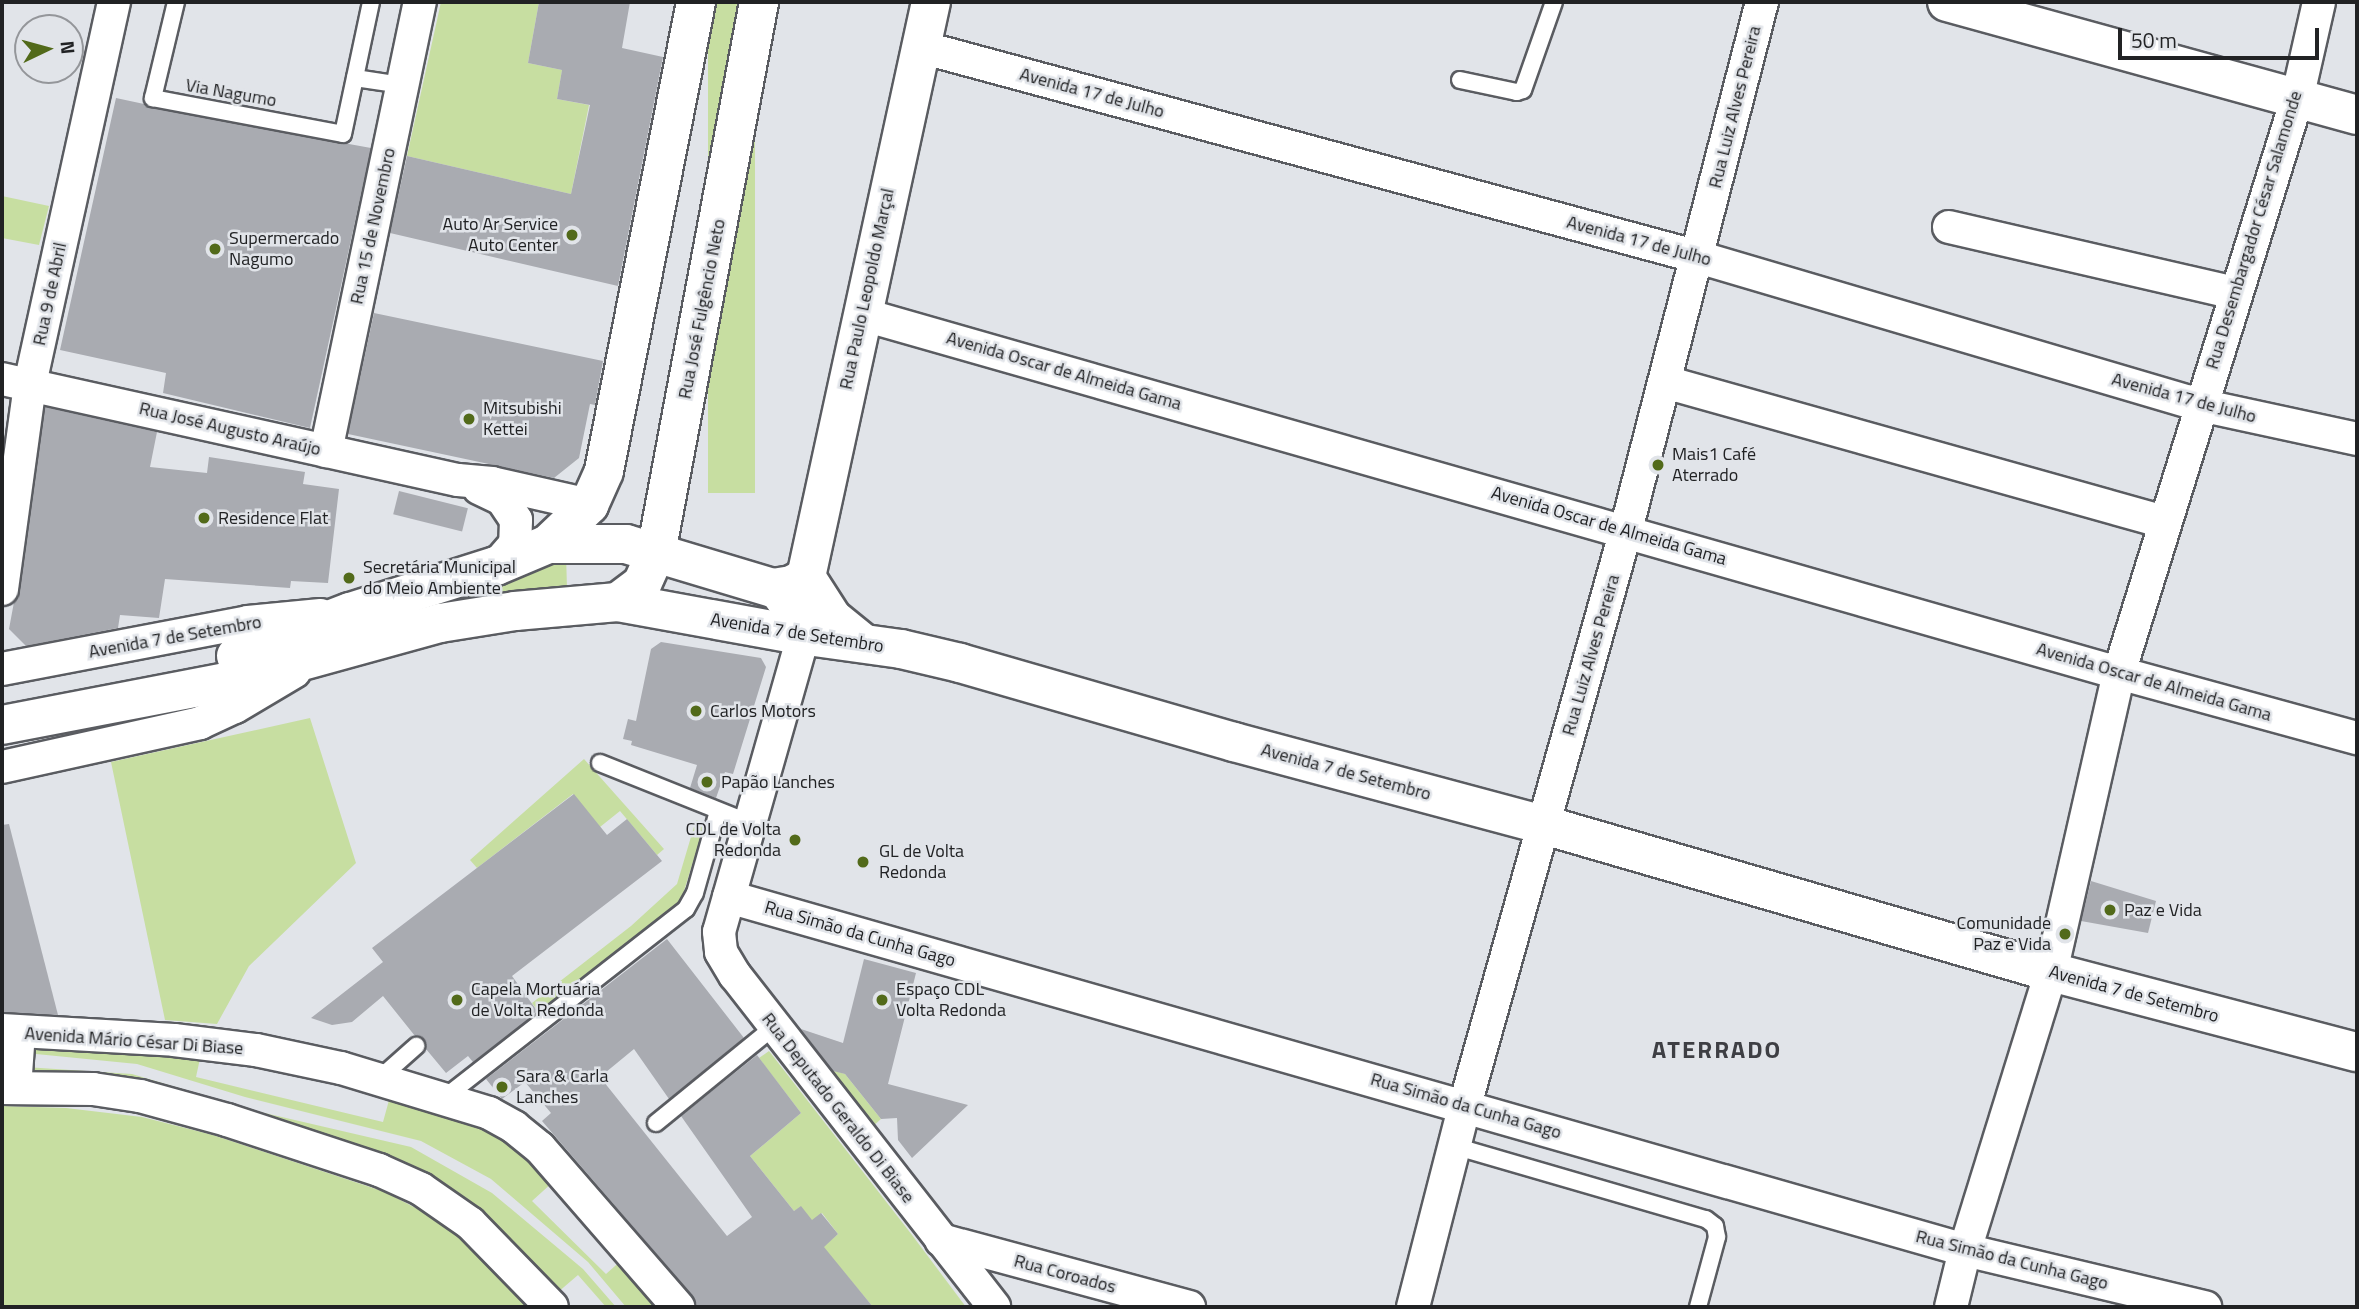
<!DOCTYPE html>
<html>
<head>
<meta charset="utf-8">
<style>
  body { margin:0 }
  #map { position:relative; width:2359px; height:1309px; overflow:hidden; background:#e1e4e9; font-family:"Titillium Web",sans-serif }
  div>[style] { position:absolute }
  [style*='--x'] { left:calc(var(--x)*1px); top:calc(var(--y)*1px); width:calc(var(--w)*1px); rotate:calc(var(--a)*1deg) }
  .green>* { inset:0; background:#c7dea1; transform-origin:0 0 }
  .building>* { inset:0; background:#a9abb1; transform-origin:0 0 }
  .roads { filter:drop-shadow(2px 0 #5a5c61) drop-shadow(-2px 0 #5a5c61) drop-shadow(0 2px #5a5c61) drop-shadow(0 -2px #5a5c61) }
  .service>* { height:16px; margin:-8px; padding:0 8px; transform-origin:8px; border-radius:8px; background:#fff }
  .minor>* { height:32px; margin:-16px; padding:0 16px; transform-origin:16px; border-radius:16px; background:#fff }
  .tertiary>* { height:38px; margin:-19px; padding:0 19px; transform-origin:19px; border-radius:19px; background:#fff }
  .primary>* { height:38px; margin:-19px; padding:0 19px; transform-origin:19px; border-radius:19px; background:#fff }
  .dots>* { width:19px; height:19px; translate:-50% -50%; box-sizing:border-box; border:4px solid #e1e4e9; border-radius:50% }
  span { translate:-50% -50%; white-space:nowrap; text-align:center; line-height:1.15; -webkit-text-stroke:5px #e1e4e9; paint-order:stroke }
  .street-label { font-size:18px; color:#212224 }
  .poi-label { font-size:18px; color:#212224 }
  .right { translate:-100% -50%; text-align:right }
  .left { translate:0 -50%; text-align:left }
  .district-label { font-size:24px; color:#3e3f44; font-weight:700; letter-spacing:2px }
  .frame { position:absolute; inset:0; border:4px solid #212224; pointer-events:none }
  .north { position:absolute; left:14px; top:14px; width:70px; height:70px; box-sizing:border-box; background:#e1e4e9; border:2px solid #94969a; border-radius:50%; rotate:85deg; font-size:19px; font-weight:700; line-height:28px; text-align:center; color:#212224 }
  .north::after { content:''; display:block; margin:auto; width:24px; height:32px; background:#526a1a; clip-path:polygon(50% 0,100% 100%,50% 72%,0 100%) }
  .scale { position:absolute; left:2118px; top:28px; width:201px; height:32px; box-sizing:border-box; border:4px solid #212224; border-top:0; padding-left:9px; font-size:21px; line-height:24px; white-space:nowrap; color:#212224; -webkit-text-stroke:5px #e1e4e9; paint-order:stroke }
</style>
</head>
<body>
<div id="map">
  <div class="green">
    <i style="clip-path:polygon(441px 2px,539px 2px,528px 63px,562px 70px,557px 99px,589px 105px,571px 194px,407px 156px)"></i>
    <i style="left:708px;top:2px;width:47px;height:491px"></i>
    <i style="clip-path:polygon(2px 196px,49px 206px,39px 245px,2px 238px)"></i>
    <i style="clip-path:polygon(566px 553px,567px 589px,502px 592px,393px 625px,388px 613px)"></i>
    <i style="clip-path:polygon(310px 718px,356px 863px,249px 966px,217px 1024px,165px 1020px,111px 762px)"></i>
    <i style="clip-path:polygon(584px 759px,664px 849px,657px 855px,620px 811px,600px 827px,573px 794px,477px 868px,470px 860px)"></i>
    <i style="clip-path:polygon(696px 820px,705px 823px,680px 904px,539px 1013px,532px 1003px,631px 926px,677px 884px)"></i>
    <i style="clip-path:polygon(27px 1047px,201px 1054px,196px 1077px,383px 1122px,391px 1093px,504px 1132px,553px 1182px,532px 1201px,606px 1274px,624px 1258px,663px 1307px,626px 1307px,588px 1262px,491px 1179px,421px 1141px,245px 1097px,137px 1064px,26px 1053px)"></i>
    <i style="clip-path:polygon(769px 1051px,912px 1235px,966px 1307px,873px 1307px,823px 1247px,838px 1234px,822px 1213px,806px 1226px,801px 1207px,794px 1211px,750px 1156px,801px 1113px,759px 1058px)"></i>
    <i style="clip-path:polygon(25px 1067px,132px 1074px,256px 1111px,411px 1147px,492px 1193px,583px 1269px,616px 1307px,606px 1307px,578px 1275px,557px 1293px,479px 1211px,28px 1076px)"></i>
    <i style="clip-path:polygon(824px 1068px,845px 1074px,881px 1119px,872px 1127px)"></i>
    <i style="clip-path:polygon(2px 1106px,66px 1108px,142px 1117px,213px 1135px,385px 1192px,431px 1216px,465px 1238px,536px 1307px,2px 1307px)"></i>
  </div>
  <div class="building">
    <i style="clip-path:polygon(539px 2px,630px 2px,622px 48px,663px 57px,618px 286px,390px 233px,407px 156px,571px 194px,590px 105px,557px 99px,562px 70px,528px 63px)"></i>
    <i style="clip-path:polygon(116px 98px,144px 104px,151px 108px,371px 148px,310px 428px,163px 393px,166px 373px,60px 350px)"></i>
    <i style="clip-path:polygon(374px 313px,603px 361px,595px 405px,590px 404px,579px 458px,554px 478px,348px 434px)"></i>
    <i style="clip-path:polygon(45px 407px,157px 432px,150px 467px,207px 473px,209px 457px,305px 472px,303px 484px,339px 489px,328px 583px,291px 581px,290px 588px,165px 579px,159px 618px,120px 615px,118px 628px,26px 646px,9px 629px,14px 602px,20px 591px)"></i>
    <i style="left:399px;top:491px;width:71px;height:24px;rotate:14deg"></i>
    <i style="clip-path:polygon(661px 642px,761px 658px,766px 667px,733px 774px,725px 772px,716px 798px,690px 788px,697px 765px,631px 745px,632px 741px,623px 739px,628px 719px,636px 721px,651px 649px)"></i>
    <i style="clip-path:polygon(574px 794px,607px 835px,627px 819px,662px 861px,512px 976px,538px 1012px,473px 1062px,468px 1056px,446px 1073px,426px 1049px,424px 1040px,415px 1036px,383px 996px,352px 1022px,332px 1025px,311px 1018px,383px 962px,372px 948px)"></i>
    <i style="clip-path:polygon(9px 824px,58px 1015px,2px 1012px,2px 825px)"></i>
    <i style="clip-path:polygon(2091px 881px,2156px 901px,2148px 933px,2081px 921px)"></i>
    <i style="clip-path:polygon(667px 939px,744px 1038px,669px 1099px,634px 1049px,600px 1077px,727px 1236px,752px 1217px,681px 1116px,757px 1055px,801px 1113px,750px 1156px,794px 1211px,801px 1206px,812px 1220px,821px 1213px,838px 1234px,824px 1247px,873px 1307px,698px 1307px,692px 1295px,542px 1121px,551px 1113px,525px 1082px,502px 1099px,486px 1079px)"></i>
    <i style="clip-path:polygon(864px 959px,916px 973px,888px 1084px,968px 1105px,912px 1158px,898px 1140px,897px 1118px,881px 1119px,845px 1074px,833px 1071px,801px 1029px,843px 1043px)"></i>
  </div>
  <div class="roads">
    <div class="service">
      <i style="--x:176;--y:2;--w:99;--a:103.5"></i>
      <i style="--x:153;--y:98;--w:193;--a:10.7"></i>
      <i style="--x:343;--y:134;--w:135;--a:-78"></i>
      <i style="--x:355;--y:78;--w:48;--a:8.5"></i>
      <i style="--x:1460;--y:80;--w:58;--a:11.9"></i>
      <i style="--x:1517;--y:92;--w:6;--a:-18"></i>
      <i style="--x:1523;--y:90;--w:93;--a:-70.6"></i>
      <i style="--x:600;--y:763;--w:162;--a:21.8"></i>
      <i style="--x:379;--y:1079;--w:50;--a:-41.7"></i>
      <i style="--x:444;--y:1098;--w:307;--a:-38"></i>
      <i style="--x:686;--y:909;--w:18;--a:-61"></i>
      <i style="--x:695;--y:893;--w:85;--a:-74.3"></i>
      <i style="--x:656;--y:1123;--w:154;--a:-39.2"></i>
      <i style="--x:1454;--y:1146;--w:262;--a:16.2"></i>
      <i style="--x:1706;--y:1219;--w:11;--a:38"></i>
      <i style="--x:1715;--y:1226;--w:11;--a:80"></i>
      <i style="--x:1717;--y:1237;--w:73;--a:105.2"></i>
    </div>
    <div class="minor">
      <i style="--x:921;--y:47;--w:805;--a:15.12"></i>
      <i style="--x:1698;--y:257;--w:523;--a:16.43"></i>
      <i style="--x:2200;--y:405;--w:161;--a:12.2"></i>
      <i style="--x:1949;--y:227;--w:294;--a:13"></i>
      <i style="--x:861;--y:314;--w:1308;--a:15.93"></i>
      <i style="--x:2119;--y:673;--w:247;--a:15.3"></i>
      <i style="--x:2;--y:379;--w:467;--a:12.5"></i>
      <i style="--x:458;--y:480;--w:34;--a:5"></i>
      <i style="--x:492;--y:483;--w:99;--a:12.8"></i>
      <i style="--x:1665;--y:382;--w:518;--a:15.67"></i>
      <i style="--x:326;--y:451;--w:459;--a:-78.2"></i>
      <i style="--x:479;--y:488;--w:25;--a:26"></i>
      <i style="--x:502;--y:499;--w:25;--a:56"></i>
      <i style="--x:516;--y:520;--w:24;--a:92"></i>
      <i style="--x:515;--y:544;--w:29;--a:131"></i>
      <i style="--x:773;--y:588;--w:39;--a:54"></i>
      <i style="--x:796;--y:620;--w:25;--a:78"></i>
      <i style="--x:801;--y:644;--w:299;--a:105.9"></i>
      <i style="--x:719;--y:932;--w:20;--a:84"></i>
      <i style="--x:721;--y:952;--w:27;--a:59"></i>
      <i style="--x:735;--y:975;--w:421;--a:52"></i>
      <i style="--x:2;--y:589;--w:207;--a:-82.2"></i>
      <i style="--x:30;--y:384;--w:391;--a:-77.6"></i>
      <i style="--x:2;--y:669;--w:250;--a:-10.8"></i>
      <i style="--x:248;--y:622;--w:73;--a:-5.5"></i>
      <i style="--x:2;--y:767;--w:203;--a:-12.5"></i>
      <i style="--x:200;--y:723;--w:38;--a:-25"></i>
      <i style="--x:235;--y:707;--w:69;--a:-30.7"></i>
      <i style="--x:729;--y:897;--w:1285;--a:15.94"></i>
      <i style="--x:1965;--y:1250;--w:247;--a:13.4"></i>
      <i style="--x:2;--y:1030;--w:172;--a:3.3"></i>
      <i style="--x:174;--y:1040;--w:83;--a:7"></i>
      <i style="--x:256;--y:1050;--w:87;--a:12"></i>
      <i style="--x:341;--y:1068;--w:155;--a:16.9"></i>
      <i style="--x:489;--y:1113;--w:29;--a:29"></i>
      <i style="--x:514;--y:1127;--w:33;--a:39"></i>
      <i style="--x:540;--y:1148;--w:211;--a:49"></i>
      <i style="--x:2;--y:1088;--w:91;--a:0.6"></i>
      <i style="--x:93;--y:1089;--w:48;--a:8.5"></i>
      <i style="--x:140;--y:1096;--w:90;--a:15.4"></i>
      <i style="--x:227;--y:1120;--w:160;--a:18.2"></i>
      <i style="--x:379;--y:1170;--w:46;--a:24.3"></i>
      <i style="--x:421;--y:1189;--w:60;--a:34.8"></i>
      <i style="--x:470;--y:1223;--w:117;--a:45.7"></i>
      <i style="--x:15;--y:1088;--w:56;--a:-85.9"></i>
      <i style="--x:941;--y:1240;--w:257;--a:15.1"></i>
      <i style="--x:1413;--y:1307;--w:209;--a:-75.6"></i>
      <i style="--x:1465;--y:1105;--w:597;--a:-74.36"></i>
      <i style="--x:1626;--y:530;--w:545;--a:-75.56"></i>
      <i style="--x:1951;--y:1307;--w:59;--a:-76.2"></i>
      <i style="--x:1965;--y:1250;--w:291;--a:-72.8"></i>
      <i style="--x:2051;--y:972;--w:307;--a:-77.2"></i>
      <i style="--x:2119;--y:673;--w:601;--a:-72.77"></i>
      <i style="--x:2297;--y:99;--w:99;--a:-77.2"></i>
    </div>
    <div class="tertiary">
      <i style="--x:548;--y:544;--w:78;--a:0"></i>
      <i style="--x:626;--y:544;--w:153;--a:16.7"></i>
      <i style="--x:773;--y:588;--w:19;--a:-9"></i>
      <i style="--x:792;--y:585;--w:16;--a:-30"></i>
      <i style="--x:863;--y:643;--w:38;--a:-141"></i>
      <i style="--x:833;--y:619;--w:50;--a:-122.7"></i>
      <i style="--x:806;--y:577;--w:588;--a:-77.74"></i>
    </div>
    <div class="primary">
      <i style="--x:1947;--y:2;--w:425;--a:15.4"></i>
      <i style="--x:618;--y:602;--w:30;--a:-37"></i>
      <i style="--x:642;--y:584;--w:34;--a:-66"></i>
      <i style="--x:656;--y:553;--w:561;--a:-79.41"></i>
      <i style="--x:236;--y:656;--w:122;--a:-21.1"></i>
      <i style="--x:350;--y:612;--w:153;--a:-17.5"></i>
      <i style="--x:496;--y:566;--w:56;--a:-22.9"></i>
      <i style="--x:548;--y:544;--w:57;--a:-43.6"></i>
      <i style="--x:589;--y:505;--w:37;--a:-66"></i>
      <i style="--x:604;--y:471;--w:478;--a:-78.9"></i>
      <i style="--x:2;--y:725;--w:228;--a:-10.9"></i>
      <i style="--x:226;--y:682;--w:222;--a:-15.4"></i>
      <i style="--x:440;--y:623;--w:76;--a:-9.1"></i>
      <i style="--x:515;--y:611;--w:103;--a:-5"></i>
      <i style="--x:618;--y:602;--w:185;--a:10.3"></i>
      <i style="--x:800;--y:635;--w:102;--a:7.9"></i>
      <i style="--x:901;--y:649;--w:61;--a:13.3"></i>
      <i style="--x:960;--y:663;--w:285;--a:16.1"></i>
      <i style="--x:1234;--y:742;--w:321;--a:15"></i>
      <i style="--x:1544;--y:825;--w:528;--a:16.17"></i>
      <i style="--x:2051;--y:972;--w:316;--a:14.7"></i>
    </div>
  </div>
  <div class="dots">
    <i style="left:572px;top:235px;background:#526a1a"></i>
    <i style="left:215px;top:249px;background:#526a1a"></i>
    <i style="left:469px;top:419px;background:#526a1a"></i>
    <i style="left:1658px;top:465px;background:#526a1a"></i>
    <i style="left:204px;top:518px;background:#526a1a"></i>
    <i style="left:349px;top:578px;background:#526a1a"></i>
    <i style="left:696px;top:711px;background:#526a1a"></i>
    <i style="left:707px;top:782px;background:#526a1a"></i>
    <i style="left:795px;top:840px;background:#526a1a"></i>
    <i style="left:863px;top:862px;background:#526a1a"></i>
    <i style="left:2110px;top:910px;background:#526a1a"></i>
    <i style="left:2065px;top:934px;background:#526a1a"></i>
    <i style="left:457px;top:1000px;background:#526a1a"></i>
    <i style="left:882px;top:1000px;background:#526a1a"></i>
    <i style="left:502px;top:1087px;background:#526a1a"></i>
  </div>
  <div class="street-label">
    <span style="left:231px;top:93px;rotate:10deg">Via Nagumo</span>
    <span style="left:1092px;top:93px;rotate:15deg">Avenida 17 de Julho</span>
    <span style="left:1735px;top:107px;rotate:-76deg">Rua Luiz Alves Pereira</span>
    <span style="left:373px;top:226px;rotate:-78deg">Rua 15 de Novembro</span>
    <span style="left:2254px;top:230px;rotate:-73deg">Rua Desembargador César Salamonde</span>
    <span style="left:1639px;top:241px;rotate:15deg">Avenida 17 de Julho</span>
    <span style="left:867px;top:289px;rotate:-78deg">Rua Paulo Leopoldo Marçal</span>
    <span style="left:50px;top:294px;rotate:-78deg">Rua 9 de Abril</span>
    <span style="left:702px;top:309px;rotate:-79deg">Rua José Fulgêncio Neto</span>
    <span style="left:1064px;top:371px;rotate:16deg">Avenida Oscar de Almeida Gama</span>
    <span style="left:2184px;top:398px;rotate:15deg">Avenida 17 de Julho</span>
    <span style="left:230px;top:429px;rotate:13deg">Rua José Augusto Araújo</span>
    <span style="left:1609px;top:526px;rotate:16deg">Avenida Oscar de Almeida Gama</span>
    <span style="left:797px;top:633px;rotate:9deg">Avenida 7 de Setembro</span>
    <span style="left:175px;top:637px;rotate:-10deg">Avenida 7 de Setembro</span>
    <span style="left:1591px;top:655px;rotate:-74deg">Rua Luiz Alves Pereira</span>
    <span style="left:2154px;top:682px;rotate:16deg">Avenida Oscar de Almeida Gama</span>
    <span style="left:1346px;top:772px;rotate:15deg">Avenida 7 de Setembro</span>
    <span style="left:860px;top:934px;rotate:16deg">Rua Simão da Cunha Gago</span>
    <span style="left:2134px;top:994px;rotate:15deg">Avenida 7 de Setembro</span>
    <span style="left:134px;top:1041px;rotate:4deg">Avenida Mário César Di Biase</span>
    <span style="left:1466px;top:1106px;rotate:16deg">Rua Simão da Cunha Gago</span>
    <span style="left:838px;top:1108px;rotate:52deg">Rua Deputado Geraldo Di Biase</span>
    <span style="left:2012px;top:1260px;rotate:14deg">Rua Simão da Cunha Gago</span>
    <span style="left:1065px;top:1274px;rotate:15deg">Rua Coroados</span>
  </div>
  <div class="poi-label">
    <span class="right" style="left:558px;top:235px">Auto Ar Service<br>Auto Center</span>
    <span class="left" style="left:229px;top:249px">Supermercado<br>Nagumo</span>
    <span class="left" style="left:483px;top:419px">Mitsubishi<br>Kettei</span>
    <span class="left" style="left:1672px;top:465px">Mais1 Café<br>Aterrado</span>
    <span class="left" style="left:218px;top:518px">Residence Flat</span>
    <span class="left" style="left:363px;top:578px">Secretária Municipal<br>do Meio Ambiente</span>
    <span class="left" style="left:710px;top:711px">Carlos Motors</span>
    <span class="left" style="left:721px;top:782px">Papão Lanches</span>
    <span class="right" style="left:781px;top:840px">CDL de Volta<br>Redonda</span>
    <span class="left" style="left:879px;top:862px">GL de Volta<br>Redonda</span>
    <span class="left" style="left:2124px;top:910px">Paz e Vida</span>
    <span class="right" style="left:2051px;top:934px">Comunidade<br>Paz e Vida</span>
    <span class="left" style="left:471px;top:1000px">Capela Mortuária<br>de Volta Redonda</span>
    <span class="left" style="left:896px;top:1000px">Espaço CDL<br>Volta Redonda</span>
    <span class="left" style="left:516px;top:1087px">Sara &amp; Carla<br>Lanches</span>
  </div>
  <div class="district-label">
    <span style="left:1717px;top:1050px">ATERRADO</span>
  </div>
  <div class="frame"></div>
  <div class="north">N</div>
  <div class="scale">50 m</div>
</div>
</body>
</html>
